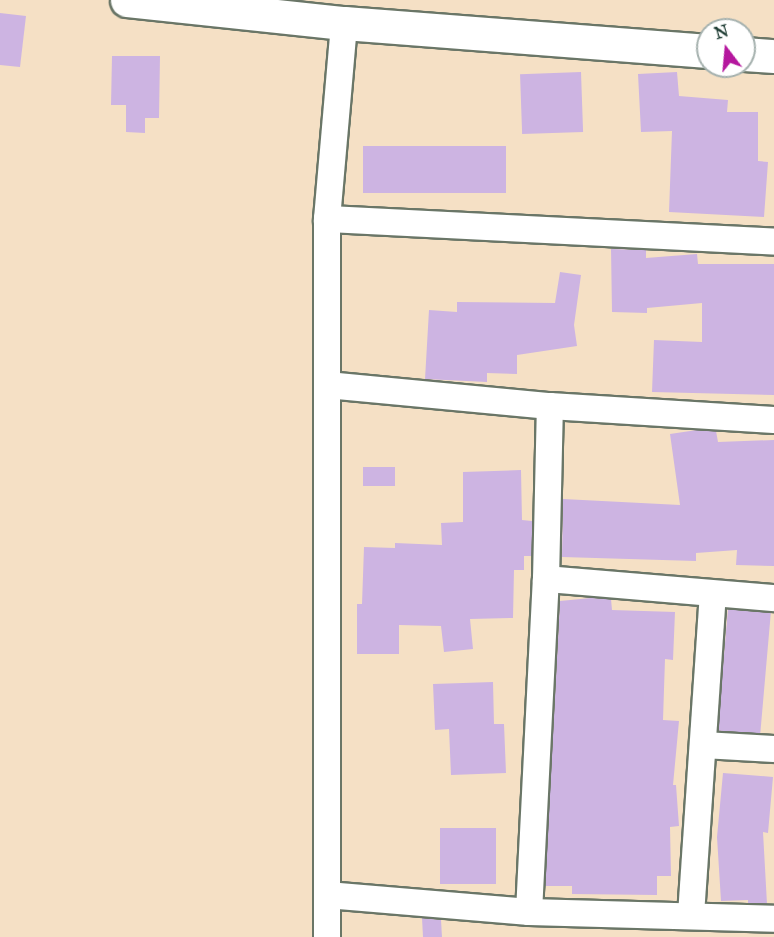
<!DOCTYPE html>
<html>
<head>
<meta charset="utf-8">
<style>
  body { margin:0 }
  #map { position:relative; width:774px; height:937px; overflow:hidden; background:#f5e0c5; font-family:"IM FELL Great Primer",serif }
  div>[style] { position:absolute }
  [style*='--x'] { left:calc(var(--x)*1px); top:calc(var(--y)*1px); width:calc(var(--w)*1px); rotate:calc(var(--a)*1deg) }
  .building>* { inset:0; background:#cdb4e2; transform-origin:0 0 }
  .roads { filter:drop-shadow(2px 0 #6a7667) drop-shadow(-2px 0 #6a7667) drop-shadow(0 2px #6a7667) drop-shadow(0 -2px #6a7667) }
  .street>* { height:26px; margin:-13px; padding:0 13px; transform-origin:13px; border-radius:13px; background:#fff }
  .secondary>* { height:33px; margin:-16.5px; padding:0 16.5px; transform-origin:16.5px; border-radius:16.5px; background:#fff }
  span { translate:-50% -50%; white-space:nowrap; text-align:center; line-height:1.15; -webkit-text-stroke:4.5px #fff; paint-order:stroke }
  .north { position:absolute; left:696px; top:18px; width:60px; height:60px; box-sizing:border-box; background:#fff; border:2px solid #a5b1ae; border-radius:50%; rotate:344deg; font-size:16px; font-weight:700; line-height:24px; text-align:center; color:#1f3d34 }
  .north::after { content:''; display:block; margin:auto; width:21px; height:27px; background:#b5179e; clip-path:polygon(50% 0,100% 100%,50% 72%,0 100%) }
</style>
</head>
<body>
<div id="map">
  <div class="building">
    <i style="clip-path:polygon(0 13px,26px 16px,20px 67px,0 65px)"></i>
    <i style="clip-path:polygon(112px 56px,160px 56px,159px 118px,145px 118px,145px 133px,126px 132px,126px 105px,111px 105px)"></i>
    <i style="left:581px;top:72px;width:60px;height:61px;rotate:88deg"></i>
    <i style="clip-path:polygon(677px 72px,679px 96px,728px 100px,727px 112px,758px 112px,758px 161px,768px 162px,764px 217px,669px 212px,672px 131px,641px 132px,638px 74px)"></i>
    <i style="left:363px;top:146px;width:143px;height:47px"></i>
    <i style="clip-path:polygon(611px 249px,646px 250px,646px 258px,697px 254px,698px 264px,774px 264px,774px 395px,652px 392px,654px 340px,702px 342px,702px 303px,647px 308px,647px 313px,612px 312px)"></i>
    <i style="clip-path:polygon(560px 272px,581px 275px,574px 325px,577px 346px,517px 355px,517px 374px,487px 373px,487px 382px,425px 379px,429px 310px,457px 312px,457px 302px,555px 303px)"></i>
    <i style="clip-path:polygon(697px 430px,716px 431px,718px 442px,774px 440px,774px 566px,736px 565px,737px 550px,696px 553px,696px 561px,562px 557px,563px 499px,680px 505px,670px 434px)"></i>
    <i style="left:395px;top:467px;width:19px;height:32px;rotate:90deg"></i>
    <i style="clip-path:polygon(521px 470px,522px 520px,532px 521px,532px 556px,524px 556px,524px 570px,514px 570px,513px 618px,470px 619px,473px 649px,444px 652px,441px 626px,399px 625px,399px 654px,357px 654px,357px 604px,362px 604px,364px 547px,395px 548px,395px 543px,442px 545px,441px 523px,463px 522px,463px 472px)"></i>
    <i style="clip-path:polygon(591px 598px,611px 599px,612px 610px,675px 612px,673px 660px,665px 659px,663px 720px,679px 721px,673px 785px,676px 785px,679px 826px,670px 827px,671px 876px,657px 876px,657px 895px,572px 894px,572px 886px,545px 886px,560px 601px)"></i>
    <i style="left:728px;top:609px;width:43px;height:122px;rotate:5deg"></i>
    <i style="clip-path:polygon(493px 682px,494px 724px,504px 724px,506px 773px,451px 775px,449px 729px,435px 730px,433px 684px)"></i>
    <i style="clip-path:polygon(723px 773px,773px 777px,768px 833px,763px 832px,767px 904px,748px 903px,748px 900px,721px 901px,717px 837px)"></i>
    <i style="left:440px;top:828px;width:56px;height:56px"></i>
    <i style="clip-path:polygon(422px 918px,441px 920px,442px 937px,423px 937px)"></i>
  </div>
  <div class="roads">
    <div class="street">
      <i style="--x:327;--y:219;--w:448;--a:2.9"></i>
      <i style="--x:327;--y:385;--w:224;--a:5.4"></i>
      <i style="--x:550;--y:406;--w:224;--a:3.6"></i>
      <i style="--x:546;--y:579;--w:229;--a:4.8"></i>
      <i style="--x:703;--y:745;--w:71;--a:3.2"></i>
      <i style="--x:327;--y:895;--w:203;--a:4.8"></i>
      <i style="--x:529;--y:912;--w:245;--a:1.6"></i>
      <i style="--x:529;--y:912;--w:333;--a:-87.1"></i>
      <i style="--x:546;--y:579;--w:173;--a:-88.7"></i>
      <i style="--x:691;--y:915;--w:321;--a:-86.1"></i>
      <i style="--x:327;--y:937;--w:718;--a:-90"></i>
      <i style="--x:327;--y:219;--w:197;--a:-85"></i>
    </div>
    <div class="secondary">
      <i style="--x:127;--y:0;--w:218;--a:6.1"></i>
      <i style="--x:344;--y:23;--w:365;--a:4.4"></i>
      <i style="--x:744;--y:54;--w:30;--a:4"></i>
    </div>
  </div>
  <div class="north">N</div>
</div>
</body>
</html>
